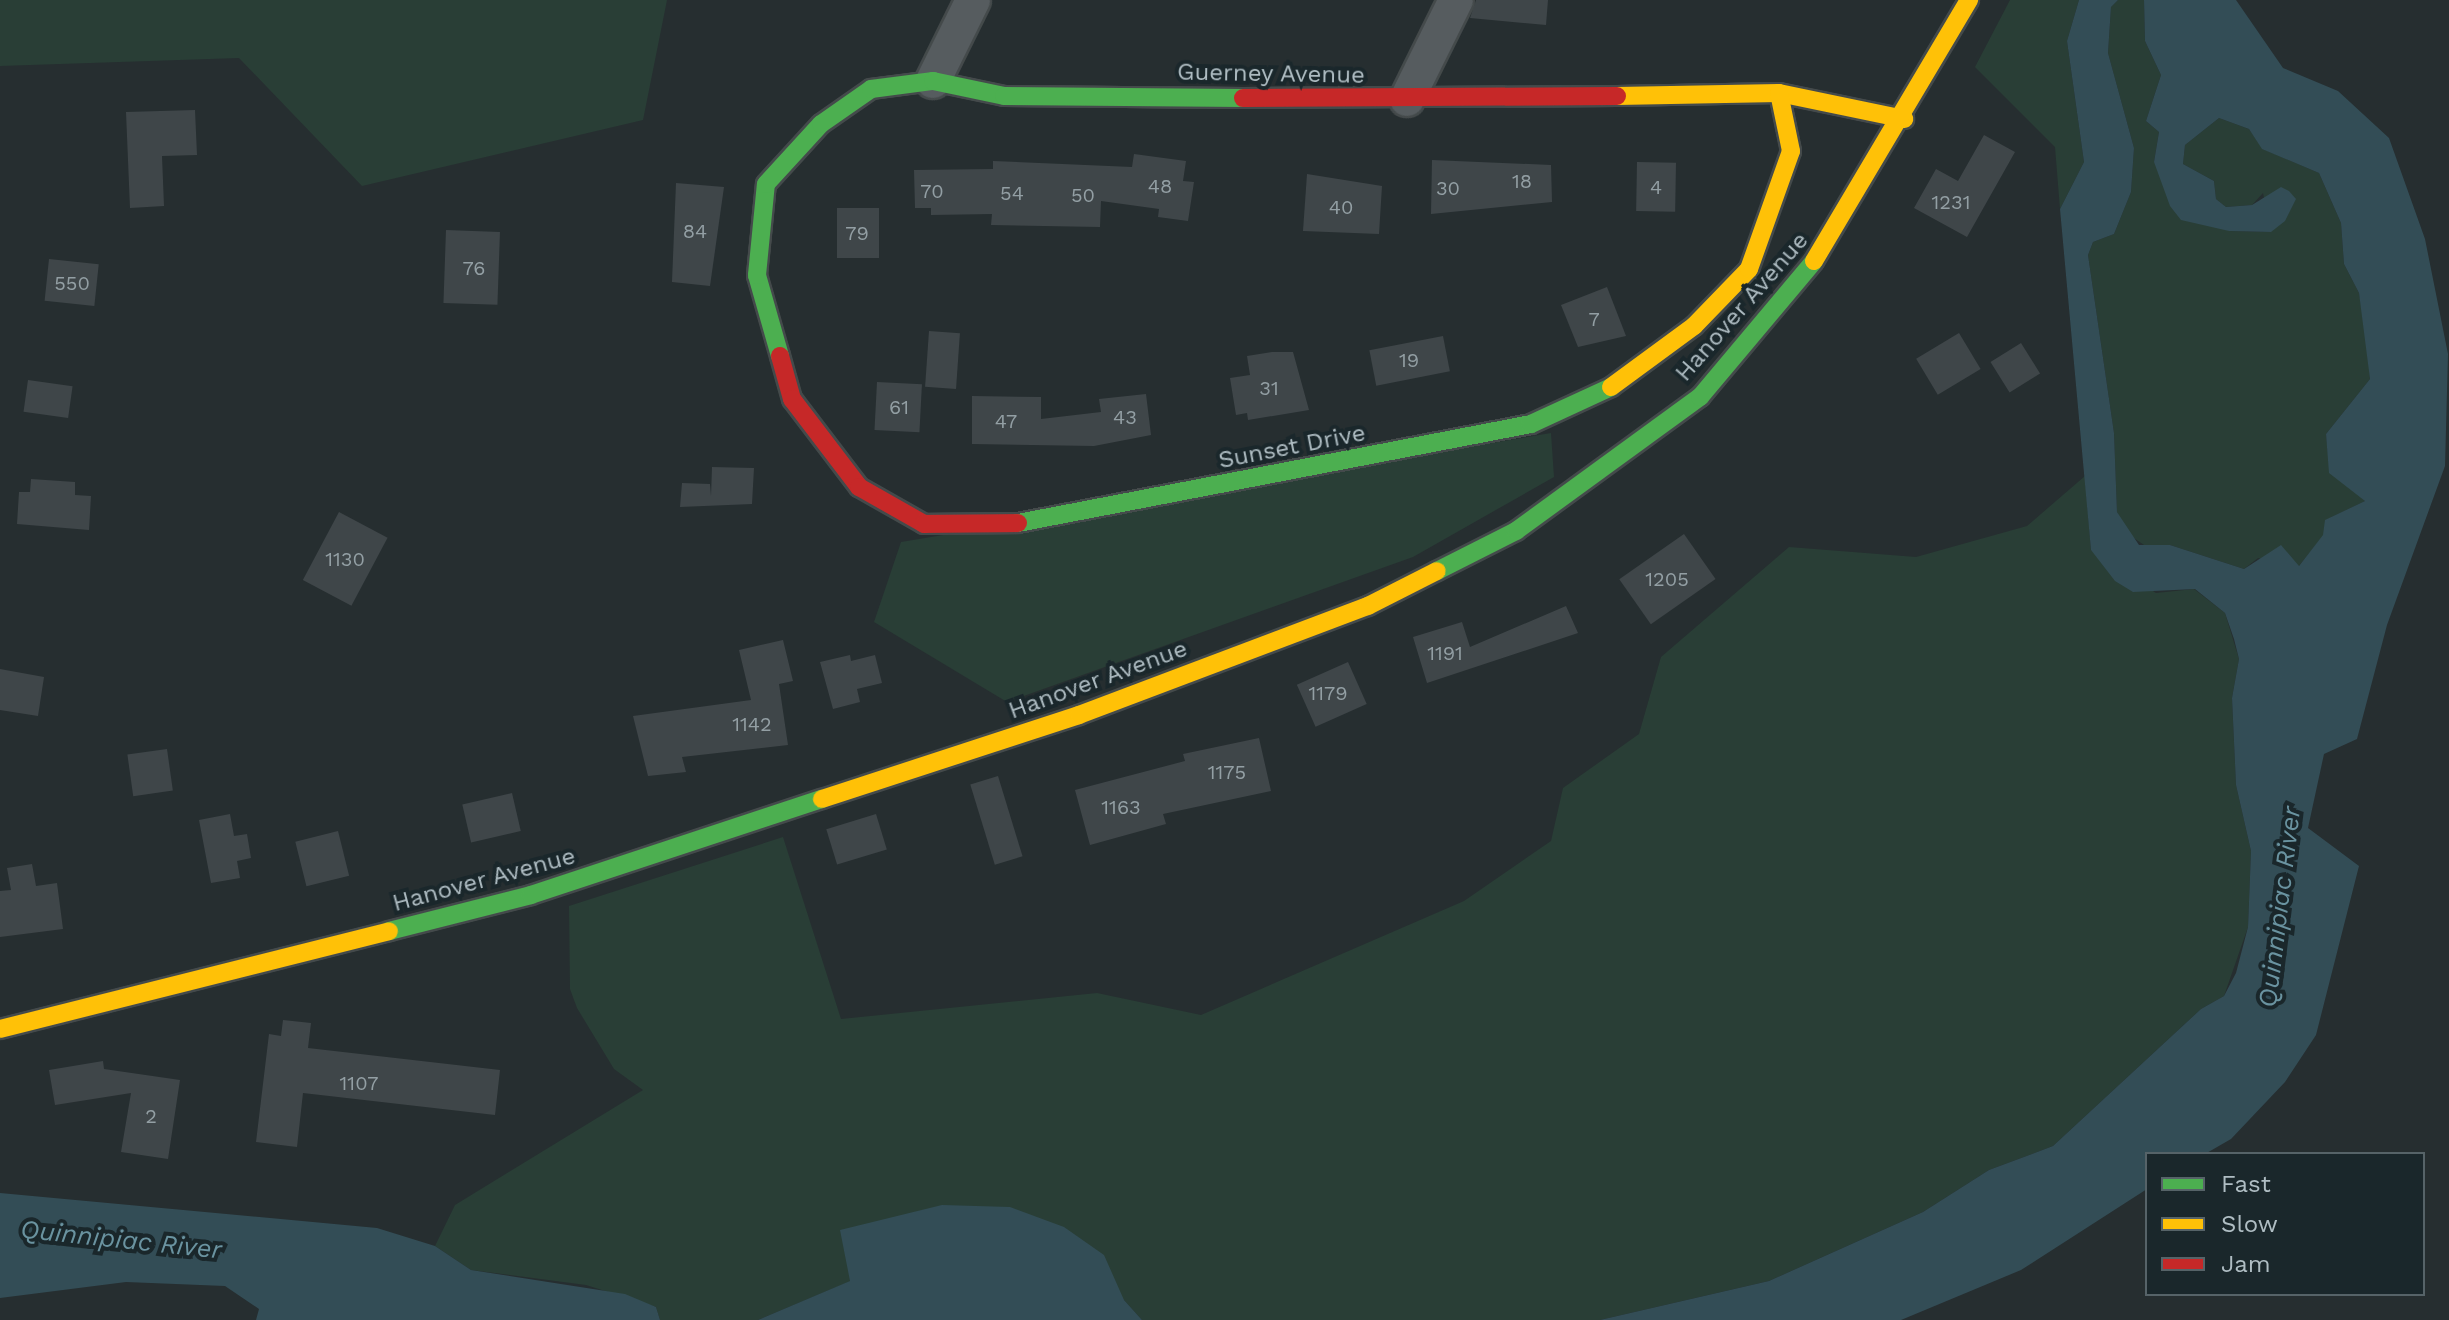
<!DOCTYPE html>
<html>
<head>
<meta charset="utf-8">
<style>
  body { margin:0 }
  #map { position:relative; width:2449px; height:1320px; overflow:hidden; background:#262e30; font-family:"Work Sans",sans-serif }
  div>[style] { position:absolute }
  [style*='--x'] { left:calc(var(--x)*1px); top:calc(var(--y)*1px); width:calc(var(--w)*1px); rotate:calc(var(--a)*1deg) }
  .green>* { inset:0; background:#293e36 }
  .water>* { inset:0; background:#334d56 }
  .building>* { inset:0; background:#3f4649; transform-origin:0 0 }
  .roads { filter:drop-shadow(2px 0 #444a4b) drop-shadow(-2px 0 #444a4b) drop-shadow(0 2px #444a4b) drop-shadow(0 -2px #444a4b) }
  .street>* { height:34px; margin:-17px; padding:0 17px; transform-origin:17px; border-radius:17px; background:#565c5f }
  .fast>* { height:18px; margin:-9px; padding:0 9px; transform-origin:9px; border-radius:9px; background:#4caf50 }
  .slow>* { height:18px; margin:-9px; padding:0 9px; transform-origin:9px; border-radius:9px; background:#ffc107 }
  .jam>* { height:18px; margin:-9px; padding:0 9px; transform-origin:9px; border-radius:9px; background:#c62828 }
  span { translate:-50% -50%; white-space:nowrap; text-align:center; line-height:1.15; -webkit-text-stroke:8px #1a272b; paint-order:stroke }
  .number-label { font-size:20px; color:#939fa4 }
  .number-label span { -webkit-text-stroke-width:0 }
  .street-label { font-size:24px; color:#afbdc3 }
  .water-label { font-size:26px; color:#6a93a0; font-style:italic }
  .legend { position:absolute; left:2145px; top:1152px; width:280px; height:144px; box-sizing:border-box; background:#1a272b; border:2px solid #566368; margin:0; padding:10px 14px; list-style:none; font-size:24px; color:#afbdc3 }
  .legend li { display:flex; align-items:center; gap:16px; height:40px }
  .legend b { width:40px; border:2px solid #566368 }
</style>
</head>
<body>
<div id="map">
  <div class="green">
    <i style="clip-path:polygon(0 0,667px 0,643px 120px,362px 186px,239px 58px,0 66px)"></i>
    <i style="clip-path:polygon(2010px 0,2079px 0,2067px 41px,2084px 162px,2060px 209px,2055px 147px,1975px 67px)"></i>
    <i style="clip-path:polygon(2118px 0,2144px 0,2145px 41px,2161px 75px,2146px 121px,2159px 132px,2154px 162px,2229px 231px,2271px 232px,2263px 193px,2252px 205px,2226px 207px,2216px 199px,2214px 181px,2183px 164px,2185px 145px,2219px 118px,2249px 129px,2263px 149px,2319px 173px,2341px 223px,2344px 264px,2359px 293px,2367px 338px,2370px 379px,2326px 434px,2328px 454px,2365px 501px,2326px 520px,2324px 535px,2298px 567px,2258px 558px,2244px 569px,2170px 545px,2150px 549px,2125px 532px,2117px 512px,2114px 433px,2088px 255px,2093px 242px,2114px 234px,2131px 192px,2134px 148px,2108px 53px,2111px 7px)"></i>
    <i style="clip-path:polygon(1551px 433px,1554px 477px,1413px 557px,1007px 702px,874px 622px,901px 542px)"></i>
    <i style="clip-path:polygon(2085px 476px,2091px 550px,2156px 593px,2194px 589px,2225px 613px,2239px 659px,2232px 698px,2236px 785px,2251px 851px,2248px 927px,2224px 996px,2201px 1009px,2053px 1146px,1989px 1170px,1923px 1212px,1769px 1281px,1600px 1320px,1142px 1320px,1124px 1300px,851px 1281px,758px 1320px,660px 1320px,656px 1307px,586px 1285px,471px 1270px,435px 1246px,455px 1205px,643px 1090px,614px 1069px,577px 1008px,570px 989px,569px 906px,783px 837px,841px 1019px,1097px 993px,1201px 1015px,1464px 901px,1551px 841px,1563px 788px,1639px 734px,1661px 657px,1789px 547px,1916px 557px,2027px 526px)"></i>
  </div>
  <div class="water">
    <i style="clip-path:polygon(2079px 0,2118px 0,2111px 7px,2108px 53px,2134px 148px,2131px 192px,2114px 234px,2093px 242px,2088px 255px,2114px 433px,2117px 512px,2139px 545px,2170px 545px,2244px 569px,2281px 545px,2299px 566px,2323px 535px,2325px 520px,2365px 501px,2329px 473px,2326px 434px,2370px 379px,2359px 293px,2344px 264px,2341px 223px,2319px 173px,2262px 149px,2249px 129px,2219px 118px,2185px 145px,2183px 164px,2214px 181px,2216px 199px,2226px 207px,2252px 205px,2281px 187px,2289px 191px,2296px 199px,2285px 221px,2271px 232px,2229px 231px,2181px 220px,2170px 206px,2154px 162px,2159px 132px,2146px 121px,2161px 75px,2145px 41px,2144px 0,2236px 0,2283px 68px,2338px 91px,2389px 138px,2425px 239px,2448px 354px,2445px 466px,2387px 625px,2357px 739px,2324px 754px,2308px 828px,2359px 866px,2316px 1035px,2285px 1082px,2231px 1139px,2205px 1154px,2147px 1154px,2147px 1189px,2021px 1270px,1901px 1320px,1600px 1320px,1769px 1281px,1923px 1212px,1989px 1170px,2053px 1146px,2201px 1009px,2224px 996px,2236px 973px,2248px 927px,2251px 851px,2236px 785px,2232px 698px,2239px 659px,2234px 639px,2225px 613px,2195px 589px,2133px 592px,2115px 581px,2091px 550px,2060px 209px,2084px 162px,2067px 41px)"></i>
    <i style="clip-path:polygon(0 1193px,377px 1228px,435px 1246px,471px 1270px,625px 1294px,656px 1307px,660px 1320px,256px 1320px,259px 1309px,225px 1286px,126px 1282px,0 1298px)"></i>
    <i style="clip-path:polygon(942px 1205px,1010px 1207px,1064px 1227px,1104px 1255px,1124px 1300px,1142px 1320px,758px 1320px,850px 1281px,840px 1230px)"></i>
  </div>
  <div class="building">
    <i style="clip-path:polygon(1476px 0,1548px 0,1546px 25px,1470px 18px)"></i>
    <i style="clip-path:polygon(195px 110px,197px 155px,162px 156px,164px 206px,130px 208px,126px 112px)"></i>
    <i style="clip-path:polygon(1984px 135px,2015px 152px,1967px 237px,1914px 208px,1936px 169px,1958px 181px)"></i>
    <i style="clip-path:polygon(1134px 154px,1186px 161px,1183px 181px,1194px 182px,1188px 221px,1158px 217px,1159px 209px,1101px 201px,1100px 227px,991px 225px,992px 214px,931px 215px,931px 208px,915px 208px,914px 170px,993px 169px,993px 161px,1132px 167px)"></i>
    <i style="clip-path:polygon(1432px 160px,1551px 165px,1552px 202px,1431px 214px)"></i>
    <i style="left:1637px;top:162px;width:39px;height:49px;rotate:1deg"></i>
    <i style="clip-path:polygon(1307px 174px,1382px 186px,1379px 234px,1303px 231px)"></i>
    <i style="clip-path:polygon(676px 183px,724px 187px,710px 286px,672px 282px)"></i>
    <i style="left:837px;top:208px;width:42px;height:50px"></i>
    <i style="left:446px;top:230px;width:54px;height:73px;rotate:2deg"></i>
    <i style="left:49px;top:259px;width:50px;height:42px;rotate:6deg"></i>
    <i style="clip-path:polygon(1607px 287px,1626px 336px,1578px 347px,1561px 305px)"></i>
    <i style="left:929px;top:331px;width:31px;height:56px;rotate:4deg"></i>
    <i style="left:1959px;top:333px;width:42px;height:50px;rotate:59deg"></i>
    <i style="left:1443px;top:336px;width:36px;height:75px;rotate:79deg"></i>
    <i style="left:2021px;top:343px;width:36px;height:36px;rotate:58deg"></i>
    <i style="clip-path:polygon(1272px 352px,1293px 352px,1309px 410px,1248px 420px,1247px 413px,1236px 415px,1230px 378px,1250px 375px,1247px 356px)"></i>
    <i style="left:28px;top:380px;width:45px;height:32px;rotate:8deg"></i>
    <i style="left:877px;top:382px;width:45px;height:48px;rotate:3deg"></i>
    <i style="clip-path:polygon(1146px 394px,1151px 435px,1094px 446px,972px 444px,972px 396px,1041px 397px,1041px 419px,1101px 412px,1099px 399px)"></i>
    <i style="clip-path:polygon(712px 467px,754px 468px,752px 504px,680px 507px,682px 483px,710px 484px,711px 496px)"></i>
    <i style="clip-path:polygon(31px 479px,75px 482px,75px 495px,91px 496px,89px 530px,17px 524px,19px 492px,30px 492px)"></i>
    <i style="left:339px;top:512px;width:55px;height:77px;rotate:28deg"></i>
    <i style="left:1684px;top:534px;width:55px;height:79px;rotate:55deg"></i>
    <i style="clip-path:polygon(1566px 606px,1578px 633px,1427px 683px,1413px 637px,1462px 622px,1470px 647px)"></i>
    <i style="clip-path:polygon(783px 640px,793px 681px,779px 684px,788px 745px,682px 757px,686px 772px,648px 776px,633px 716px,751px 700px,739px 650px)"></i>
    <i style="clip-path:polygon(850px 655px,851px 661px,875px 655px,882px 683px,857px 689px,860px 702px,833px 709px,820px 662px)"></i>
    <i style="left:1348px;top:662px;width:46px;height:56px;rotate:66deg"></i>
    <i style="clip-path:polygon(0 669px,44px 677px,38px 716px,0 710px)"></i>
    <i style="clip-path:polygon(1259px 738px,1271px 791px,1163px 814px,1166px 824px,1090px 845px,1075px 790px,1185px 761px,1183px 754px)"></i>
    <i style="left:167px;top:749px;width:42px;height:40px;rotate:82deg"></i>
    <i style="left:998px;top:776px;width:84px;height:29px;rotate:73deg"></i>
    <i style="left:512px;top:793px;width:39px;height:51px;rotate:77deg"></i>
    <i style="clip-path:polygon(230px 814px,234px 836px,247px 834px,251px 858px,237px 861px,240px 878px,211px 883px,199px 820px)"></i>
    <i style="left:876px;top:814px;width:37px;height:52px;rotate:73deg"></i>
    <i style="left:338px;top:831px;width:46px;height:44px;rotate:76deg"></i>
    <i style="clip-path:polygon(32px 864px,36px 886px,57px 883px,63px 929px,0 937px,0 891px,11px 890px,7px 868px)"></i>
    <i style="clip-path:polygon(283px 1020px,311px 1023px,308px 1048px,500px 1070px,495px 1115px,303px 1093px,297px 1147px,256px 1142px,269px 1034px,281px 1036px)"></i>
    <i style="clip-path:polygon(103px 1061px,104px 1069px,180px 1080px,168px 1159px,121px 1152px,131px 1093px,55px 1105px,49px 1070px)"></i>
  </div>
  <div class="roads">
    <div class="street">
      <i style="--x:933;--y:81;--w:90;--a:-63.7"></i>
      <i style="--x:1407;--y:99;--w:110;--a:-63.7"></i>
    </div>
    <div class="fast">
      <i style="--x:780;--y:356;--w:84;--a:-105.9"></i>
      <i style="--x:757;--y:275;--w:91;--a:-84.4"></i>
      <i style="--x:766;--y:184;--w:81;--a:-47.5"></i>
      <i style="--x:821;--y:124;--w:61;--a:-35"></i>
      <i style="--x:871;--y:89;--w:63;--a:-7.4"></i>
      <i style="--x:933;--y:81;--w:73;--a:11.9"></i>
      <i style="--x:1004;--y:96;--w:239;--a:0.5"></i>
      <i style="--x:1018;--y:523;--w:522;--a:-10.92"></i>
      <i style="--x:1531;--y:424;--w:88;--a:-24.8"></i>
      <i style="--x:1437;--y:571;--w:89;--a:-26.9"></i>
      <i style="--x:1516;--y:531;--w:228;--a:-36.1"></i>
      <i style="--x:1700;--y:397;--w:177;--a:-50"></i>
      <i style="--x:389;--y:931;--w:146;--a:-14.2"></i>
      <i style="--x:531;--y:895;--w:306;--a:-18.3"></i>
    </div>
    <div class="slow">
      <i style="--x:1617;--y:96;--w:162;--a:-1.1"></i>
      <i style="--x:1779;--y:93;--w:128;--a:11.7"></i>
      <i style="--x:1814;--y:261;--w:304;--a:-59.3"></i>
      <i style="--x:1611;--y:387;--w:103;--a:-36.3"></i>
      <i style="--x:1694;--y:326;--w:79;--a:-46"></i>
      <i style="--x:1749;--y:269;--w:125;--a:-70.4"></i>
      <i style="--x:1791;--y:151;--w:59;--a:-101.7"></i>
      <i style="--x:822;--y:799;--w:270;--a:-18.1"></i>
      <i style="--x:1079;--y:715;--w:309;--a:-20.7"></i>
      <i style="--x:1368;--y:606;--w:77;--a:-26.9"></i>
      <i style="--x:0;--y:1029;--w:401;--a:-14.1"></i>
    </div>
    <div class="jam">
      <i style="--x:1243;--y:98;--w:374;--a:-0.3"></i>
      <i style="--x:780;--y:356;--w:45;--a:74.4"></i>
      <i style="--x:792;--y:399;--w:111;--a:52.7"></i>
      <i style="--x:859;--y:487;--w:75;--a:29.6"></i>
      <i style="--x:924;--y:524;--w:94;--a:-0.6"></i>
    </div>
  </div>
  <div class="number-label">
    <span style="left:1522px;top:181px">18</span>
    <span style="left:1160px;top:186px">48</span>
    <span style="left:1656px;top:187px">4</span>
    <span style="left:1448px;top:188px">30</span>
    <span style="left:932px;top:191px">70</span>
    <span style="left:1012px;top:193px">54</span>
    <span style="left:1083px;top:195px">50</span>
    <span style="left:1951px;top:202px">1231</span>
    <span style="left:1341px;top:207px">40</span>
    <span style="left:695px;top:231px">84</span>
    <span style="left:857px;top:233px">79</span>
    <span style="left:474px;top:268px">76</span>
    <span style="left:72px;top:283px">550</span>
    <span style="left:1594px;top:319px">7</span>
    <span style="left:1409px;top:360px">19</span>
    <span style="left:1269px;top:388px">31</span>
    <span style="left:899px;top:407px">61</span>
    <span style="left:1125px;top:417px">43</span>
    <span style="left:1006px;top:421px">47</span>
    <span style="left:345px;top:559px">1130</span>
    <span style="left:1667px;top:579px">1205</span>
    <span style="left:1445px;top:653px">1191</span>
    <span style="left:1328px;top:693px">1179</span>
    <span style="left:752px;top:724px">1142</span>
    <span style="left:1227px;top:772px">1175</span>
    <span style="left:1121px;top:807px">1163</span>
    <span style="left:359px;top:1083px">1107</span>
    <span style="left:151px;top:1116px">2</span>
  </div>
  <div class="street-label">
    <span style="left:1271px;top:74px;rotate:1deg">Guerney Avenue</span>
    <span style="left:1742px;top:307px;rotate:-49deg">Hanover Avenue</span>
    <span style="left:1292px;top:447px;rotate:-11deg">Sunset Drive</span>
    <span style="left:1098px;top:680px;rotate:-20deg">Hanover Avenue</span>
    <span style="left:484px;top:880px;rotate:-15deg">Hanover Avenue</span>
  </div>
  <div class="water-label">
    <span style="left:2280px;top:907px;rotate:-83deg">Quinnipiac River</span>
    <span style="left:121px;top:1240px;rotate:6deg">Quinnipiac River</span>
  </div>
  <ul class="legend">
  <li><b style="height:10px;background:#4caf50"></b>Fast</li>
  <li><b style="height:10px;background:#ffc107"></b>Slow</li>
  <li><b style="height:10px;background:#c62828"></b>Jam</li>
  </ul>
</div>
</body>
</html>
